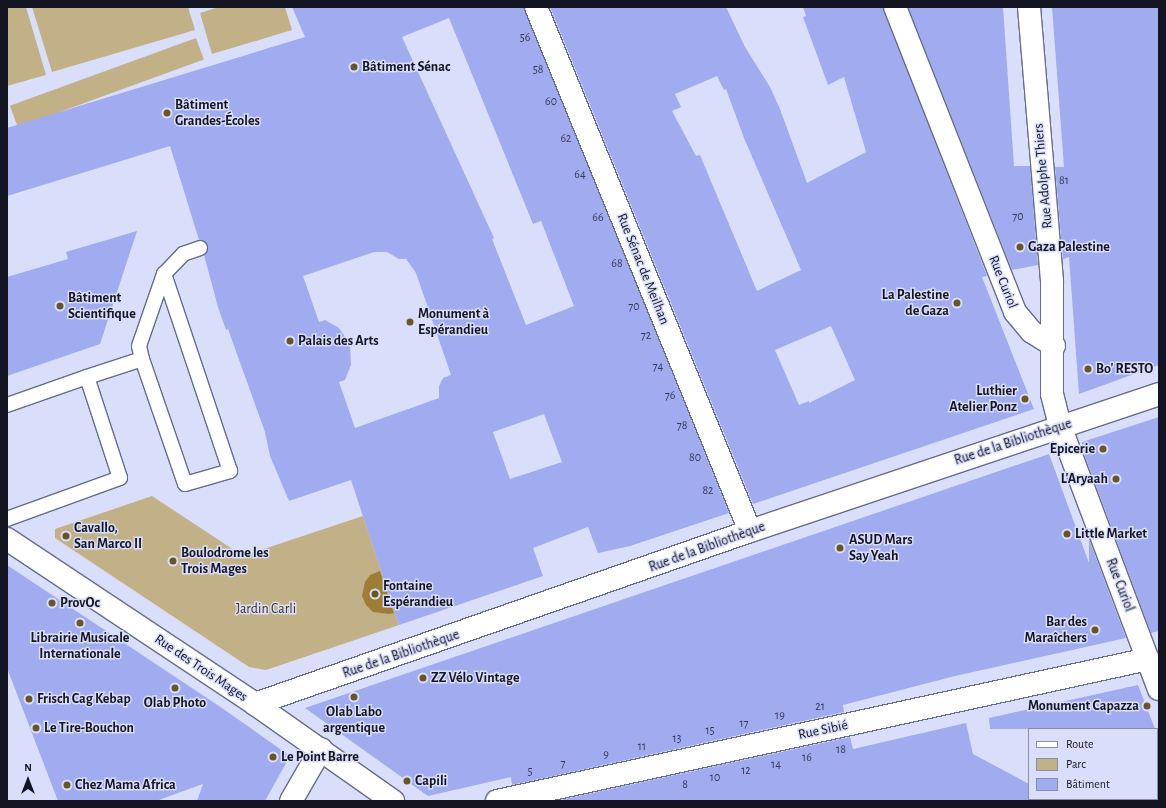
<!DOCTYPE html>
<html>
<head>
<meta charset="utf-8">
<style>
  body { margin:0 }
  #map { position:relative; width:1166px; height:808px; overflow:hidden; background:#d9defb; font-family:"Alegreya Sans",sans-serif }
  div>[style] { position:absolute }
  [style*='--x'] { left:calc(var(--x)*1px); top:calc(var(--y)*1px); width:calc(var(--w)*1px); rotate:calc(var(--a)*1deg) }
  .green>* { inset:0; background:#c2b186; transform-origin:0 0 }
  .water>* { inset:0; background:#9c7f34 }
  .building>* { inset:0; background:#a1abf0 }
  .roads { filter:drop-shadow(1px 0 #666c8b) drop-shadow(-1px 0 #666c8b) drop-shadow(0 1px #666c8b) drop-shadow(0 -1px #666c8b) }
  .lane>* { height:14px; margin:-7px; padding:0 7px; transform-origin:7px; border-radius:7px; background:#fff }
  .street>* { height:22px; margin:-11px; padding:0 11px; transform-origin:11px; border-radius:11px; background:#fff }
  .dots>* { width:11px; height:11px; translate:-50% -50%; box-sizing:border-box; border:2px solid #d9defb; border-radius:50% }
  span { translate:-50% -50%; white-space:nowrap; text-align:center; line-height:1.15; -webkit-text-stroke:3px #d9defb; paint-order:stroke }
  .number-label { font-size:12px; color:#363a56 }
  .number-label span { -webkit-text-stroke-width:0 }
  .poi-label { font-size:14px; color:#131522; font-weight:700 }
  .left { translate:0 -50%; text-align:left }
  .right { translate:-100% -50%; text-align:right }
  .street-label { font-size:14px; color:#131522 }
  .park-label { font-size:14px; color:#3f3211 }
  .frame { position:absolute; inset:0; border:8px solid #131522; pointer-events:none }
  .legend { position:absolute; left:1028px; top:728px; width:130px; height:72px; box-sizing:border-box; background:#d9defb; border:1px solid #8a8ea4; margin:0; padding:5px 7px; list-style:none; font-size:12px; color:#131522 }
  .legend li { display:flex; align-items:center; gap:8px; height:20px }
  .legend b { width:20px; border:1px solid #8a8ea4 }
  .north { position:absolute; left:8px; top:760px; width:40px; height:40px; -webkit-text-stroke:3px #d9defb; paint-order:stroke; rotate:0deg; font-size:11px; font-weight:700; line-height:16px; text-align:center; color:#131522 }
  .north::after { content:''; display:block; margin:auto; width:14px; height:18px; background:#131522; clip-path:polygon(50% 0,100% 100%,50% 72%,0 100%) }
</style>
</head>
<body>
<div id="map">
  <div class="green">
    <i style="clip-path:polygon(7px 7px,26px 7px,46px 75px,7px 86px)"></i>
    <i style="clip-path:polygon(32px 7px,188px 7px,195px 30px,52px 72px)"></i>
    <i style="clip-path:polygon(219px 7px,285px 7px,292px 30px,212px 54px,200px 13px)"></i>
    <i style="left:196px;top:38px;width:23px;height:198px;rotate:70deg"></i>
    <i style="clip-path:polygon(152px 496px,243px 556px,363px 516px,399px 625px,266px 670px,249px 667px,55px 538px,55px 529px)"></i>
  </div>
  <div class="water">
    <i style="clip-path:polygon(380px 571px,394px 613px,389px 614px,373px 612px,366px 605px,362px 596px,365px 582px,370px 575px)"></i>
  </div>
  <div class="building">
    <i style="clip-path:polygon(evenodd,292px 7px,524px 7px,729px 513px,630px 546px,598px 553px,588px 527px,533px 548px,543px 576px,399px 625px,351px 480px,289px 501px,270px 456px,265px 432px,228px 329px,226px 330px,218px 307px,204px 255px,208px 246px,199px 240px,170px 146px,7px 196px,7px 128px,305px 37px,292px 7px,449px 18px,533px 224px,541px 221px,574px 306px,526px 325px,492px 239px,494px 238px,402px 37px,449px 18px,292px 7px,374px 252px,387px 252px,399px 259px,406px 259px,416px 273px,451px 375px,443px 378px,439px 386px,439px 398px,355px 428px,339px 382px,345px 380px,351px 365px,350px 344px,339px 328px,325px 320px,319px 322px,303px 276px,374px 252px,292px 7px,544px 414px,562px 462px,510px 479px,493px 432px,544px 414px)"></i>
    <i style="clip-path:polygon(evenodd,550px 7px,726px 7px,745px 47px,770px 87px,780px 109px,807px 183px,866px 152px,844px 77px,828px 85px,803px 17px,806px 16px,803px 7px,883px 7px,987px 276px,982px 277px,1034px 409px,753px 504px,550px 7px,717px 76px,724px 90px,726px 89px,744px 138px,801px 270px,757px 291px,700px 155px,696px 156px,672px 111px,681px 107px,675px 94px,717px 76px,550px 7px,831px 326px,855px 380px,809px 403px,809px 401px,799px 405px,775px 350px,831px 326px)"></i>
    <i style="clip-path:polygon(908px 7px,1003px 7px,1014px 166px,1030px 166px,1038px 265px,1012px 270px)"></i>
    <i style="clip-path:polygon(1052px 7px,1159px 7px,1159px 365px,1079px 394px,1069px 257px,1063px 259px,1055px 167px,1064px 167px)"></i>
    <i style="clip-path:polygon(137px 231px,100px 344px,7px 376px,7px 277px,68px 259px,66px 252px)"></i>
    <i style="clip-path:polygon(1159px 417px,1159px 631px,1151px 633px,1083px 451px,1082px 442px)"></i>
    <i style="clip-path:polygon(1049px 454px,1089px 563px,1089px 539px,1126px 638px,955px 676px,843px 705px,844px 712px,512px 785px,511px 777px,428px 796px,305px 708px)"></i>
    <i style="clip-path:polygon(7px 565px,222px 708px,290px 756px,265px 801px,197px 801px,203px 784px,156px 801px,58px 801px,7px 668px)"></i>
    <i style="clip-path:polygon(1138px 685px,1155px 729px,990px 729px,989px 718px)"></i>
    <i style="clip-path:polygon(966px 723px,973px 754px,1029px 784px,1029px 799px,1061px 801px,556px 801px,850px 737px,853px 749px)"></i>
  </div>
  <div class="roads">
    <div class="lane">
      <i style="--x:142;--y:359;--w:132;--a:71"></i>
      <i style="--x:185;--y:484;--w:47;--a:-16.1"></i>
      <i style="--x:230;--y:471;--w:208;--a:-108.5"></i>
      <i style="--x:87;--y:377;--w:58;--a:-18.1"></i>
      <i style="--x:142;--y:359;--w:13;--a:-103"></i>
      <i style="--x:139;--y:346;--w:76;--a:-70.9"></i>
      <i style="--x:164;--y:274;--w:28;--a:-46"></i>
      <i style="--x:183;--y:254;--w:18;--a:-19"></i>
      <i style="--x:7;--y:405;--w:85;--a:-19.3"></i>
      <i style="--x:87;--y:377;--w:106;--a:71.9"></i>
      <i style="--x:120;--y:478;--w:120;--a:160.1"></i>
    </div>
    <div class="street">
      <i style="--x:536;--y:7;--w:566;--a:67.79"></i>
      <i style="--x:895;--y:7;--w:328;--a:68.5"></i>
      <i style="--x:1015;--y:312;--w:26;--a:50"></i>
      <i style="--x:1032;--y:332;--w:26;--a:32"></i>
      <i style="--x:1029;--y:7;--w:276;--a:85.2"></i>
      <i style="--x:1052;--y:282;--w:112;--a:90"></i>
      <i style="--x:1052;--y:394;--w:33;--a:76"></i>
      <i style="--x:1060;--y:426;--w:281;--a:69.4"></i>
      <i style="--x:7;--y:539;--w:298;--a:33.6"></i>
      <i style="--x:255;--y:704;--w:169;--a:35.1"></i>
      <i style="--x:255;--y:704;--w:524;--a:-19.26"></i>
      <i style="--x:750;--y:531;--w:431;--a:-18.5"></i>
      <i style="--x:291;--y:801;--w:60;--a:-60"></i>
      <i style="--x:497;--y:801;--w:666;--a:-12.3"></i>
    </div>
  </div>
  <div class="dots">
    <i style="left:354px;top:67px;background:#685523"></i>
    <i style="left:167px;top:113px;background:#685523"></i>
    <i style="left:1020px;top:247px;background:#685523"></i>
    <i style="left:957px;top:303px;background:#685523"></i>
    <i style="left:60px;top:306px;background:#685523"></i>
    <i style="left:410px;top:322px;background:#685523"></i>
    <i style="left:290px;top:341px;background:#685523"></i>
    <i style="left:1088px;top:369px;background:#685523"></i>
    <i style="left:1025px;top:399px;background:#685523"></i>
    <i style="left:1103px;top:449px;background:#685523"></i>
    <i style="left:1116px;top:479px;background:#685523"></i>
    <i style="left:1067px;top:534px;background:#685523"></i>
    <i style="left:66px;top:536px;background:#685523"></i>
    <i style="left:840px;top:548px;background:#685523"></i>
    <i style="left:173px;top:561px;background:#685523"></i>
    <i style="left:375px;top:594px;background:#685523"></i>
    <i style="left:52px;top:603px;background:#685523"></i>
    <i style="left:80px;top:623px;background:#685523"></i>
    <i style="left:1095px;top:630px;background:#685523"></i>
    <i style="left:423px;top:678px;background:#685523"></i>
    <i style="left:175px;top:688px;background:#685523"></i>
    <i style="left:354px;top:697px;background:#685523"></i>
    <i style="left:29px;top:699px;background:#685523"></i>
    <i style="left:1147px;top:706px;background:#685523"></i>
    <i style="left:36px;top:728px;background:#685523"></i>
    <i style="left:273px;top:757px;background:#685523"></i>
    <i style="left:407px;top:781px;background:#685523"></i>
    <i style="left:67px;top:785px;background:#685523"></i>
  </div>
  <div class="number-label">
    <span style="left:525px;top:38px">56</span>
    <span style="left:538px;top:70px">58</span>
    <span style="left:551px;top:102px">60</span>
    <span style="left:566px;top:139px">62</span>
    <span style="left:580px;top:175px">64</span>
    <span style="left:1064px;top:181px">81</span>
    <span style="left:1018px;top:217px">70</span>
    <span style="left:598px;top:218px">66</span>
    <span style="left:617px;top:264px">68</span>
    <span style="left:634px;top:307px">70</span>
    <span style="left:646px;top:336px">72</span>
    <span style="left:658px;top:367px">74</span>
    <span style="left:670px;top:396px">76</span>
    <span style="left:682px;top:426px">78</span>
    <span style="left:695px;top:458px">80</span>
    <span style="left:708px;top:491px">82</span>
    <span style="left:820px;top:707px">21</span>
    <span style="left:780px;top:716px">19</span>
    <span style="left:744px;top:724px">17</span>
    <span style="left:710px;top:731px">15</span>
    <span style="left:677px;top:739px">13</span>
    <span style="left:642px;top:747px">11</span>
    <span style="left:841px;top:750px">18</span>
    <span style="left:606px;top:755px">9</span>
    <span style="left:807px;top:758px">16</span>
    <span style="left:563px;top:764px">7</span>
    <span style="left:776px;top:765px">14</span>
    <span style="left:746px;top:771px">12</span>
    <span style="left:530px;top:772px">5</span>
    <span style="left:715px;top:778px">10</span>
    <span style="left:685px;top:785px">8</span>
  </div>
  <div class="poi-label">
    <span class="left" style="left:362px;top:67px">Bâtiment Sénac</span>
    <span class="left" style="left:175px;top:113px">Bâtiment<br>Grandes-Écoles</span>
    <span class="left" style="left:1028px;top:247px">Gaza Palestine</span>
    <span class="right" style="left:949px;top:303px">La Palestine<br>de Gaza</span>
    <span class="left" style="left:68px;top:306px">Bâtiment<br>Scientifique</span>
    <span class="left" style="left:418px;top:322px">Monument à<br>Espérandieu</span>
    <span class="left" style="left:298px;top:341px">Palais des Arts</span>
    <span class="left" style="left:1096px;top:369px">Bo' RESTO</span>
    <span class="right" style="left:1017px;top:399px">Luthier<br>Atelier Ponz</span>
    <span class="right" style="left:1095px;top:449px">Epicerie</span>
    <span class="right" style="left:1108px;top:479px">L'Aryaah</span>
    <span class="left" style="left:74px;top:536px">Cavallo,<br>San Marco II</span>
    <span class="left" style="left:1075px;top:534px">Little Market</span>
    <span class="left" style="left:849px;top:548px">ASUD Mars<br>Say Yeah</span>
    <span class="left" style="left:181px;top:561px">Boulodrome les<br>Trois Mages</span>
    <span class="left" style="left:383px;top:594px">Fontaine<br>Espérandieu</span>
    <span class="left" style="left:60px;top:603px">ProvOc</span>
    <span class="right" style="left:1087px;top:630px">Bar des<br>Maraîchers</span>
    <span style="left:80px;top:646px">Librairie Musicale<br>Internationale</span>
    <span class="left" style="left:431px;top:678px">ZZ Vélo Vintage</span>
    <span class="left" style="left:37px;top:699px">Frisch Cag Kebap</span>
    <span style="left:175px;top:703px">Olab Photo</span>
    <span class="right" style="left:1139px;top:706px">Monument Capazza</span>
    <span style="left:354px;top:720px">Olab Labo<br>argentique</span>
    <span class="left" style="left:44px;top:728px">Le Tire-Bouchon</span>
    <span class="left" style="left:281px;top:757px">Le Point Barre</span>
    <span class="left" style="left:415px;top:781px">Capili</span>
    <span class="left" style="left:75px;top:785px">Chez Mama Africa</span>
  </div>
  <div class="street-label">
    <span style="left:1043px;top:176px;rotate:-95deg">Rue Adolphe Thiers</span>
    <span style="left:643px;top:269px;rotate:68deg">Rue Sénac de Meilhan</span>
    <span style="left:1003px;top:282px;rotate:68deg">Rue Curiol</span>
    <span style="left:1013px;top:442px;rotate:-18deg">Rue de la Bibliothèque</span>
    <span style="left:707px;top:547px;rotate:-20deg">Rue de la Bibliothèque</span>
    <span style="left:1120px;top:585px;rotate:69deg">Rue Curiol</span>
    <span style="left:401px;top:654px;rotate:-19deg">Rue de la Bibliothèque</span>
    <span style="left:201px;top:668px;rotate:34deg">Rue des Trois Mages</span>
    <span style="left:823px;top:730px;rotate:-12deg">Rue Sibié</span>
  </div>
  <div class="park-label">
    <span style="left:266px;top:609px">Jardin Carli</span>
  </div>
  <div class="frame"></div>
  <ul class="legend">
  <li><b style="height:5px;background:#fff"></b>Route</li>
  <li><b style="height:11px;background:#c2b186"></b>Parc</li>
  <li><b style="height:11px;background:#a1abf0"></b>Bâtiment</li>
  </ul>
  <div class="north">N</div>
</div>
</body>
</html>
